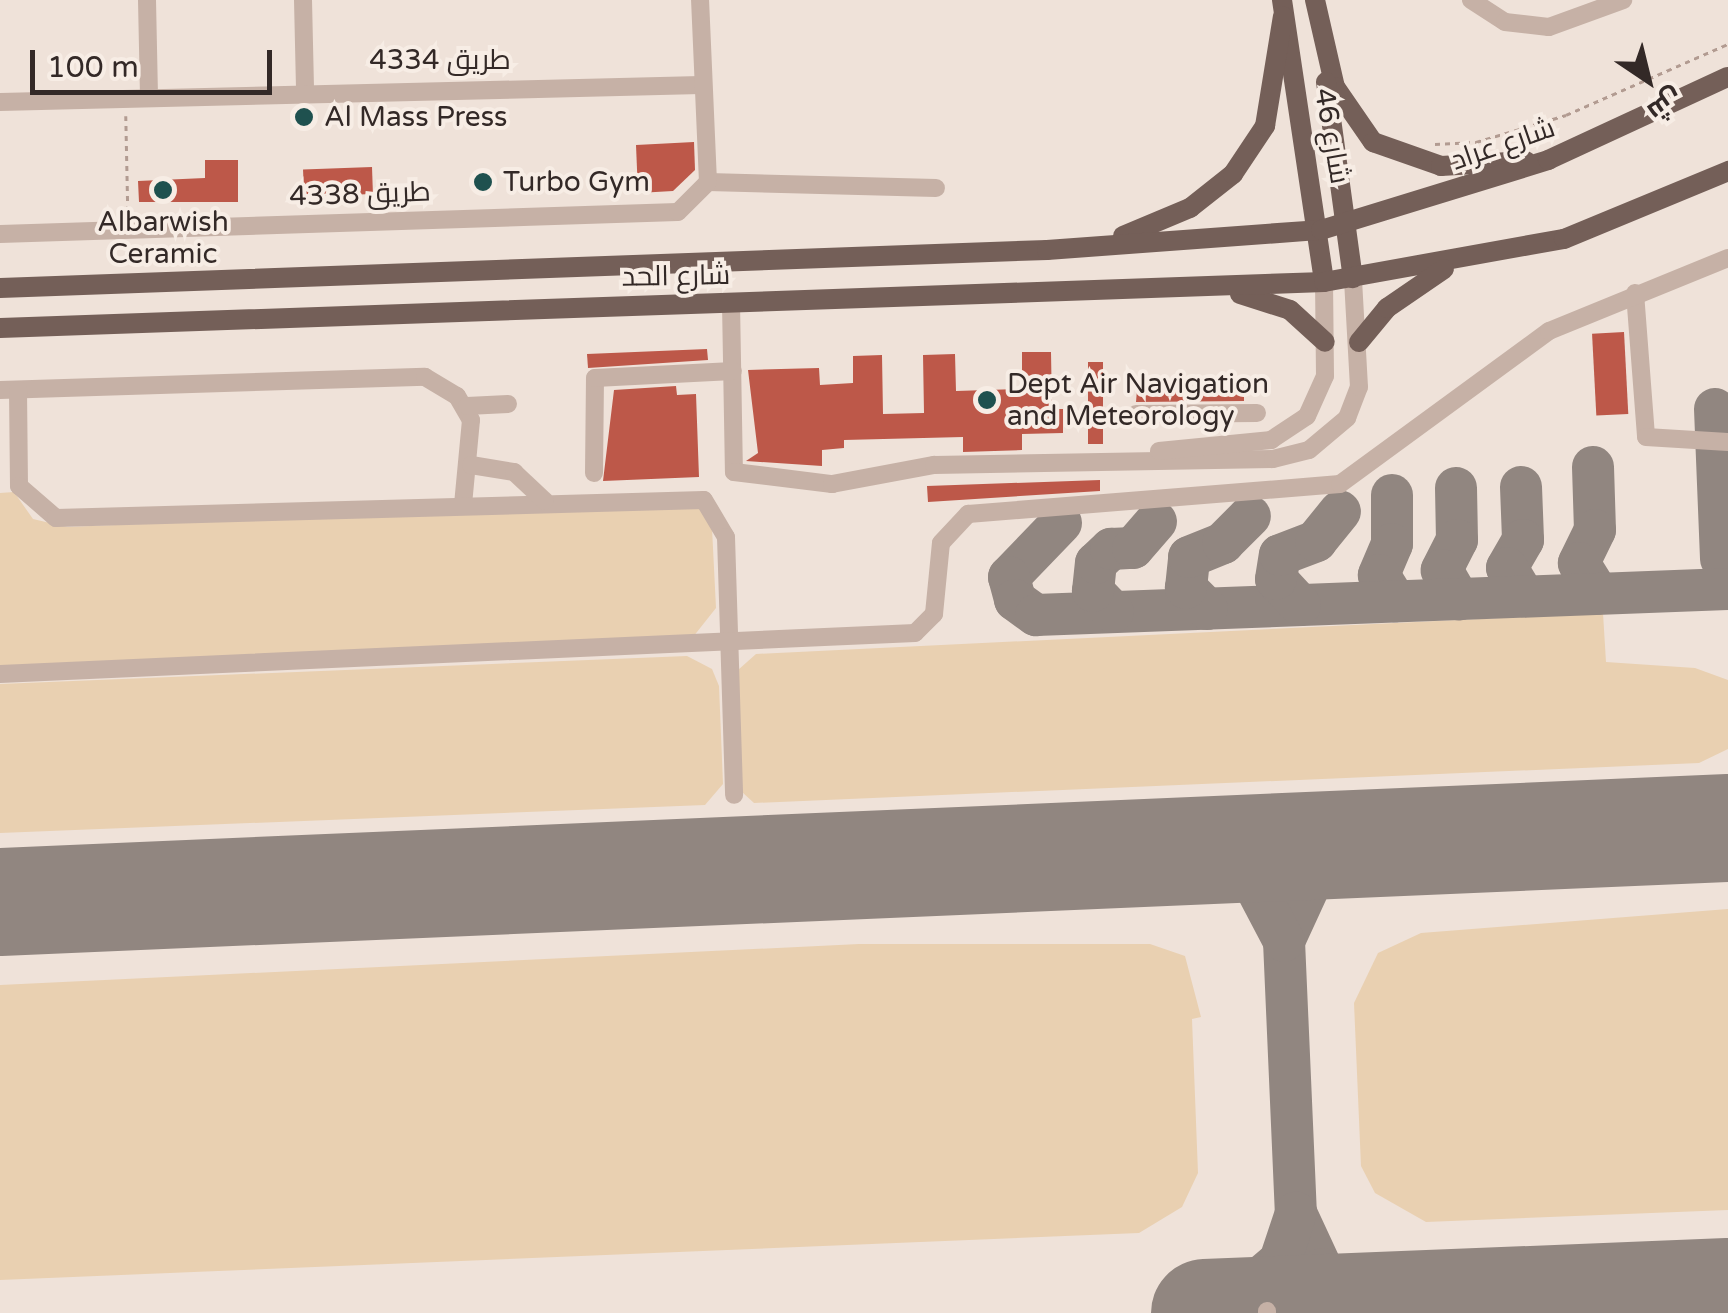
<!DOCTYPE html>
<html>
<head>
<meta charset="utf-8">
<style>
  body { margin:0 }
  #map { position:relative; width:1728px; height:1313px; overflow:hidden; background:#efe2d9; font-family:"Varela Round",Cairo,sans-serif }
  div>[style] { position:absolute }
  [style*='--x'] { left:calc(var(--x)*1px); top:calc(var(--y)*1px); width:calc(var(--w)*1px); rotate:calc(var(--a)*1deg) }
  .sand>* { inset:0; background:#e9d0b1 }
  .taxiway>* { height:42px; margin:-21px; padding:0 21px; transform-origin:21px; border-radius:21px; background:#918680 }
  .runway>* { height:108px; margin:-54px; padding:0 54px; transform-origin:54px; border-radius:54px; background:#918680 }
  .building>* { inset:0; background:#bd5849; transform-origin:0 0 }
  .path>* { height:2.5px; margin-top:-1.25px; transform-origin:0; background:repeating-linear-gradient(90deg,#b29b91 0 5px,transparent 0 10px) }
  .minor>* { height:18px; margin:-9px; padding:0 9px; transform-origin:9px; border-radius:9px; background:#c6b1a6 }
  .major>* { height:20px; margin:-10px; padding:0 10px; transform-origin:10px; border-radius:10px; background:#745f58 }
  .dots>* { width:28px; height:28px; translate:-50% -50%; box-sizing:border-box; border:5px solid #f7ede5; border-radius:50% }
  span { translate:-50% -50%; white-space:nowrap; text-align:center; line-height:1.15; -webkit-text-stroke:8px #f7ede5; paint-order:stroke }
  .street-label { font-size:28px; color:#332927 }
  .poi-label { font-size:28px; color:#332927 }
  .left { translate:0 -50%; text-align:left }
  .north { position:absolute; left:1598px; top:30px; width:100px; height:100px; -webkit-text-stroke:8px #f7ede5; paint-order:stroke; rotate:145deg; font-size:28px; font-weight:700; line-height:40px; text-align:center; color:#332927 }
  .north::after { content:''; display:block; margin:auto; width:35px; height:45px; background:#332927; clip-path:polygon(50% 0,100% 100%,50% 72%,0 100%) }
  .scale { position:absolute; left:30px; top:50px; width:242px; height:45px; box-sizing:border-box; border:5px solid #332927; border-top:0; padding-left:12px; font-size:30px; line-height:35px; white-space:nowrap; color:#332927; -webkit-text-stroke:8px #f7ede5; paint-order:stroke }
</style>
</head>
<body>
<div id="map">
  <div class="sand">
    <i style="clip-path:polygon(14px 492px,33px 519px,67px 527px,681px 502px,699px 507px,712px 528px,716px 608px,693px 637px,0 666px,0 493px)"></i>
    <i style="clip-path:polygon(1603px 613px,1606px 662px,1695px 668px,1728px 680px,1728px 749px,1699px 763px,754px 803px,742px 792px,738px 670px,756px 654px)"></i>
    <i style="clip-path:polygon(687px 656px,712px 669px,719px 686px,723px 784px,705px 805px,0 833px,0 684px)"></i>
    <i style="clip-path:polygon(1728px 909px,1728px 1210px,1426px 1222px,1375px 1193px,1361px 1166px,1354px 1003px,1378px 953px,1421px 933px)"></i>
    <i style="clip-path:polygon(859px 944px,1150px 944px,1185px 956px,1201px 1017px,1192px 1019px,1198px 1173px,1182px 1207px,1139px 1233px,0 1280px,0 985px)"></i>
  </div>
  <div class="taxiway">
    <i style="--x:1715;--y:409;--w:150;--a:87.7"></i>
    <i style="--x:1593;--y:467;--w:63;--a:88.2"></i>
    <i style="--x:1595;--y:530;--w:37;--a:116"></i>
    <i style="--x:1579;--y:563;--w:36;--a:58"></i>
    <i style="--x:1521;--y:487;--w:53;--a:87.8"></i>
    <i style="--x:1523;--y:540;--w:32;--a:120"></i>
    <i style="--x:1507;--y:568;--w:33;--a:59"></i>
    <i style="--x:1456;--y:488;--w:52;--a:88.9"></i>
    <i style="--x:1457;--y:540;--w:34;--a:117"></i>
    <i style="--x:1442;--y:570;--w:34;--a:60"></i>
    <i style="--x:1392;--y:495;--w:49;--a:90"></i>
    <i style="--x:1392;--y:544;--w:34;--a:113"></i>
    <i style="--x:1379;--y:575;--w:31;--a:58"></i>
    <i style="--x:1061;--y:523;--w:75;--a:133.9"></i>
    <i style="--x:1009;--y:577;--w:24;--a:75"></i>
    <i style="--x:1015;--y:600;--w:26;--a:36"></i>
    <i style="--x:1036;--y:615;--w:692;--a:-2.15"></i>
    <i style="--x:1300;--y:605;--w:35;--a:-133"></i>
    <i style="--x:1276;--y:579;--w:24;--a:-81"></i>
    <i style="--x:1280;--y:555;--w:39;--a:-21"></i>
    <i style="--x:1316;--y:541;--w:38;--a:-51"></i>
    <i style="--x:1207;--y:609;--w:30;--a:-135"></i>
    <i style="--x:1186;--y:588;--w:31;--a:-84"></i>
    <i style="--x:1189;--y:557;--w:37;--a:-22"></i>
    <i style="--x:1223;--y:543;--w:38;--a:-45"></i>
    <i style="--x:1113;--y:612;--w:29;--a:-134"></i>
    <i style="--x:1093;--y:591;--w:28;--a:-84"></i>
    <i style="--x:1096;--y:563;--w:21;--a:-43"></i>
    <i style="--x:1111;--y:549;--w:22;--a:-3"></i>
    <i style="--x:1133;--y:548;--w:35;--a:-49"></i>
    <i style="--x:1370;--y:844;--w:66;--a:149.2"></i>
    <i style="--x:1313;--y:878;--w:69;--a:114.7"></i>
    <i style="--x:1284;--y:941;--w:272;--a:87.5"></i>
    <i style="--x:1296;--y:1213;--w:62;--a:65.1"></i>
    <i style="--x:1322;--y:1269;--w:67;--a:33.5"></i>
    <i style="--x:1192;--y:854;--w:71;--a:26.9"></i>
    <i style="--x:1255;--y:886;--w:62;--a:62.2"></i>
    <i style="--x:1220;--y:1312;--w:79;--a:-40.4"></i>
    <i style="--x:1280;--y:1261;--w:51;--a:-71.6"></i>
  </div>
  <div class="runway">
    <i style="--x:0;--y:902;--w:1730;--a:-2.45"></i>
    <i style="--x:1205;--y:1313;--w:523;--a:-2.3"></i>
  </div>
  <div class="building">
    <i style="clip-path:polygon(694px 142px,695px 170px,673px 191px,638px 193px,636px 145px)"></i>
    <i style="clip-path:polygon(205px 160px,238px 160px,238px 202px,139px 202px,138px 181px,205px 178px)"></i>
    <i style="left:372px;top:167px;width:27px;height:69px;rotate:88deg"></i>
    <i style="left:1624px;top:332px;width:82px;height:32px;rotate:87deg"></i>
    <i style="clip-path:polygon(707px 349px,708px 360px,588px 368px,587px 354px)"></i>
    <i style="clip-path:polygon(1022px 352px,1051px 352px,1052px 409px,1063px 409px,1063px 433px,1022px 434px,1022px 450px,963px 452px,963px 437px,844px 440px,844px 448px,822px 450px,822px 466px,746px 461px,758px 453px,748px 370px,819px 368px,820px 385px,853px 383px,853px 356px,882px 355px,883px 414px,924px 413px,923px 355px,955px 354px,956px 391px,1022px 389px)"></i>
    <i style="left:1088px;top:362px;width:15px;height:82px"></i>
    <i style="clip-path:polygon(676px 386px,677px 395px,696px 394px,699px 477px,603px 481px,614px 390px)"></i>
    <i style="clip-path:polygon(1137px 390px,1244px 392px,1244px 401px,1136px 402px)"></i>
    <i style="clip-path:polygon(1100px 480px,1100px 491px,928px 502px,927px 486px)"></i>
  </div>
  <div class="path">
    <i style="--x:126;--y:116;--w:97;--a:88.8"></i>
    <i style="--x:1435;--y:144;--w:41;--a:-2.8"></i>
    <i style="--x:1476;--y:142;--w:94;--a:-16.7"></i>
    <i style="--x:1566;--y:115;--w:177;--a:-23.7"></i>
  </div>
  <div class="minor">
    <i style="--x:147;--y:0;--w:94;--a:88.8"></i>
    <i style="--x:303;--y:0;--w:89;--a:88.7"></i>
    <i style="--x:1471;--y:0;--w:40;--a:32.9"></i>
    <i style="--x:1505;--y:22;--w:44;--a:6.5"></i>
    <i style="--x:1549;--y:27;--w:79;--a:-20"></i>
    <i style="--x:0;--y:102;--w:701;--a:-1.39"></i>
    <i style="--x:708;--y:182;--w:228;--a:1.5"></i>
    <i style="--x:0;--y:234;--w:678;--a:-1.86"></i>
    <i style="--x:678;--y:212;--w:42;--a:-45"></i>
    <i style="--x:708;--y:182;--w:182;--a:-92.5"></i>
    <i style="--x:1635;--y:293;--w:144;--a:85.6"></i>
    <i style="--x:1646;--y:437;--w:82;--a:3.5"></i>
    <i style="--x:731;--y:303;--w:169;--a:89"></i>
    <i style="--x:734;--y:472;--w:99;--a:7"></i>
    <i style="--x:832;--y:484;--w:104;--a:-10.6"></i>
    <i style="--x:934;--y:465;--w:339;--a:-1"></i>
    <i style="--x:1273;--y:459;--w:37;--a:-14"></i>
    <i style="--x:1309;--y:450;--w:50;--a:-40.1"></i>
    <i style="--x:1347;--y:418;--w:33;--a:-69"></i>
    <i style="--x:1359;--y:387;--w:109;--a:-93.2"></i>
    <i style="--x:0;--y:390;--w:425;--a:-1.8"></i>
    <i style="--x:425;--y:377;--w:37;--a:31"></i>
    <i style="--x:457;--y:396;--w:28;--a:60"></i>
    <i style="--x:471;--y:420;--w:85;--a:95.4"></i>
    <i style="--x:18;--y:390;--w:96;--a:89.4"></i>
    <i style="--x:19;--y:486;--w:49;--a:40.9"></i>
    <i style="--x:56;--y:518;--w:648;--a:-1.59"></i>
    <i style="--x:704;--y:500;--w:43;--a:59.3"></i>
    <i style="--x:726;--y:537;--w:258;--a:88.2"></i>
    <i style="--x:467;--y:406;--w:41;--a:-2.8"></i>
    <i style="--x:1136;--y:414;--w:121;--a:-0.5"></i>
    <i style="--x:1159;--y:451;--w:113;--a:-5.6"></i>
    <i style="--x:1271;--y:440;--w:43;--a:-33.7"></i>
    <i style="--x:1307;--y:416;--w:44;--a:-65.8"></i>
    <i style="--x:1325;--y:376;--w:94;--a:-90.6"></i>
    <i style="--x:471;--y:465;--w:44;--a:9.2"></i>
    <i style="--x:514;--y:472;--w:42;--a:43.1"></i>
    <i style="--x:594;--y:473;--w:95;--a:-89.4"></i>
    <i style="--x:595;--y:378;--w:138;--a:-2.9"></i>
    <i style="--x:0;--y:674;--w:916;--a:-2.57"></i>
    <i style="--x:915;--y:633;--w:27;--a:-45"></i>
    <i style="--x:934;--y:614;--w:71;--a:-84.4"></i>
    <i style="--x:941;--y:543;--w:40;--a:-47"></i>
    <i style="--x:968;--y:514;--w:373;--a:-4.6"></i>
    <i style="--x:1340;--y:484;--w:259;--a:-36.2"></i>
    <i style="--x:1549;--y:331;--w:193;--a:-22.2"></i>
    <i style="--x:1267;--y:1311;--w:2;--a:90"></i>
  </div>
  <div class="major">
    <i style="--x:1282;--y:0;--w:285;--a:81.5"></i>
    <i style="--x:1315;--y:0;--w:89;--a:77.1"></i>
    <i style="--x:1335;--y:87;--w:67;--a:55.4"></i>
    <i style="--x:1373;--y:142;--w:72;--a:19.4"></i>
    <i style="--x:1441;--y:166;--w:85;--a:-3.4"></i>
    <i style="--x:1326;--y:82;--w:198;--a:82.2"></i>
    <i style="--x:1123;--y:236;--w:73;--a:-22.7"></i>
    <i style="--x:1190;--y:208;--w:55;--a:-38.3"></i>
    <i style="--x:1233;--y:174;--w:58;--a:-56.3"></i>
    <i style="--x:1265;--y:126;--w:111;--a:-80.7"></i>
    <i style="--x:0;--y:288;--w:1048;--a:-2.08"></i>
    <i style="--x:1047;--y:250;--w:275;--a:-4.2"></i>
    <i style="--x:1321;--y:230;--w:238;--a:-17.1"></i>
    <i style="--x:1548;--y:160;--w:198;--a:-24.8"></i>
    <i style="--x:1240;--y:294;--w:52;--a:17.7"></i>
    <i style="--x:1290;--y:310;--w:47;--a:42.4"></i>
    <i style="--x:0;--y:328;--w:1325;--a:-1.99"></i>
    <i style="--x:1324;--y:282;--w:244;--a:-10.2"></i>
    <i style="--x:1564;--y:239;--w:178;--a:-22.5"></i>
    <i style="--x:1359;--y:342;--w:44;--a:-50.5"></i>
    <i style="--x:1387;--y:308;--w:69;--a:-34.4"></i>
  </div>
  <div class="dots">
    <i style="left:304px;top:117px;background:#1f514f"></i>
    <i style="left:483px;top:182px;background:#1f514f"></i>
    <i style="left:163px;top:190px;background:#1f514f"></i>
    <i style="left:987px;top:400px;background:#1f514f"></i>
  </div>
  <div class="street-label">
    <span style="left:440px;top:60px">طريق 4334</span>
    <span style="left:1332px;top:136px;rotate:80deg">شارع 46</span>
    <span style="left:1503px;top:144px;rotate:-19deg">شارع عراد</span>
    <span style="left:360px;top:194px;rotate:-2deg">طريق 4338</span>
    <span style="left:676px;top:276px;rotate:-1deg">شارع الحد</span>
  </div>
  <div class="poi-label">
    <span class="left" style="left:324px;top:117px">Al Mass Press</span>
    <span class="left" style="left:503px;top:182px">Turbo Gym</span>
    <span style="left:163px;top:238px">Albarwish<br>Ceramic</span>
    <span class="left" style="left:1007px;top:400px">Dept Air Navigation<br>and Meteorology</span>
  </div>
  <div class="north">ش</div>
  <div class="scale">100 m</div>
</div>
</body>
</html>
